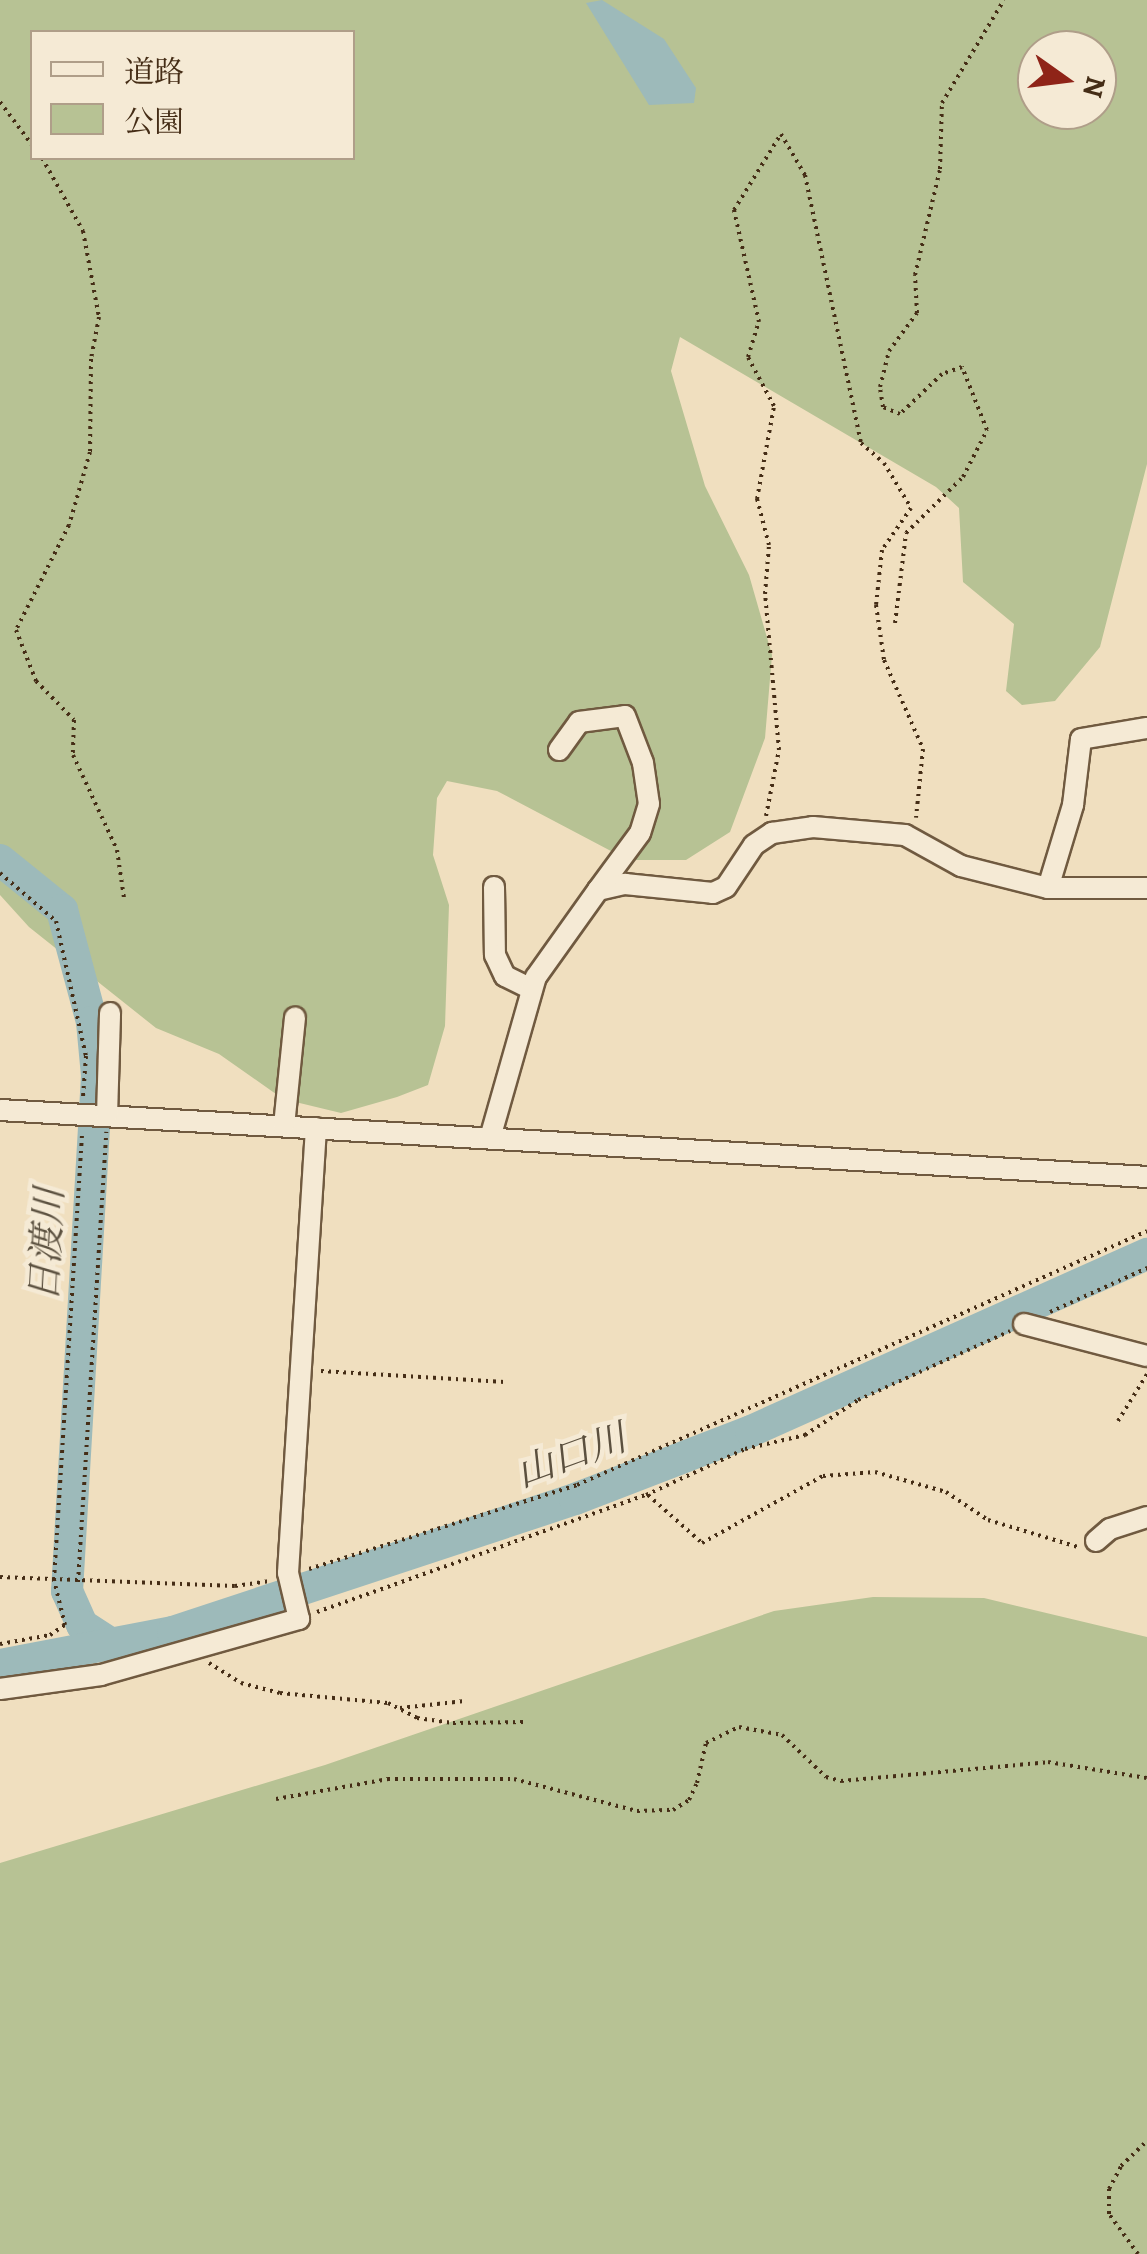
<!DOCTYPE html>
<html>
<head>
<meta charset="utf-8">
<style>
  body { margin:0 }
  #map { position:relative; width:1147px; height:2254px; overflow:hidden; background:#f0dfbf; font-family:Alegreya,"Noto Serif JP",serif }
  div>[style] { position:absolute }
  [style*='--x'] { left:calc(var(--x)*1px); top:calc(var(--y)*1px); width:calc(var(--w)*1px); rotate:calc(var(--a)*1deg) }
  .green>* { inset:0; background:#b7c294 }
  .water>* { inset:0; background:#9dbaba }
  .river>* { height:32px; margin:-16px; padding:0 16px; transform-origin:16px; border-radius:16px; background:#9dbaba }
  .path>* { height:4px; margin-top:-2px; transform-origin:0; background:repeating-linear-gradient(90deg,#452d16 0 2.5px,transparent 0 7.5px) }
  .roads { filter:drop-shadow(2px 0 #705a40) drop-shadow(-2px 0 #705a40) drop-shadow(0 2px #705a40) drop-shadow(0 -2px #705a40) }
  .minor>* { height:20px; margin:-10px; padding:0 10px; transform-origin:10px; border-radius:10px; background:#f5ead5 }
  span { translate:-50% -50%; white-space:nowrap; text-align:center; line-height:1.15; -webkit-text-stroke:9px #f5ead5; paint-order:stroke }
  .water-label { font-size:38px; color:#5b503f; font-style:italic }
  .legend { position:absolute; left:30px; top:30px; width:325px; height:130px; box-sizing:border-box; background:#f5ead5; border:2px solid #af9e89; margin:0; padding:12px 18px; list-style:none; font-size:30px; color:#452d16 }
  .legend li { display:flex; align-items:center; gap:20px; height:50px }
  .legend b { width:50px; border:2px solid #af9e89 }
  .north { position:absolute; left:1017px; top:30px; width:100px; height:100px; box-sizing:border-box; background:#f5ead5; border:2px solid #af9e89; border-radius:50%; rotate:104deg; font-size:28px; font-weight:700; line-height:40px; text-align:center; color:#452d16 }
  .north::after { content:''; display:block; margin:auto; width:35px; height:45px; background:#8f2418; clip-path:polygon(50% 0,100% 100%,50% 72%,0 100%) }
</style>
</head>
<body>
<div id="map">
  <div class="green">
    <i style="clip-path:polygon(evenodd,0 0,1147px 0,1147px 464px,1100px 647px,1055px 701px,1022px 705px,1006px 691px,1014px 624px,963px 582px,959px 508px,936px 487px,680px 337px,671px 371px,705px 486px,749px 575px,772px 655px,765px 738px,730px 832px,686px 860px,628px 860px,497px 791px,447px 781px,437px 798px,433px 855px,449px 905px,445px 1026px,428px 1085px,397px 1097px,341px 1113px,283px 1099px,219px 1054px,156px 1028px,29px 927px,0 895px,0 0,32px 32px,352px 32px,352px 158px,32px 158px,32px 32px,0 0,1037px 50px,1097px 50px,1097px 110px,1037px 110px,1037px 50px)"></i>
    <i style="clip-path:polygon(873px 1597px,984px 1598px,1147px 1637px,1147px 2254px,0 2254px,0 1863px,325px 1765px,774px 1611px)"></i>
  </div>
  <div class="water">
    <i style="clip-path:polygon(602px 0,664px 39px,696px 88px,694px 103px,649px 105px,586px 3px)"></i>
  </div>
  <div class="river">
    <i style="--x:0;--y:860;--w:80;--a:38.9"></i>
    <i style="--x:62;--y:910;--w:116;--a:75"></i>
    <i style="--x:92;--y:1022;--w:54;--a:84.7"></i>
    <i style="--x:97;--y:1076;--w:516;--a:93.33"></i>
    <i style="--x:67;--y:1591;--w:37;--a:66"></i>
    <i style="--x:82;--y:1625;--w:40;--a:32.9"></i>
    <i style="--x:0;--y:1665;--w:176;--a:-10.8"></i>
    <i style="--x:173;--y:1632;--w:423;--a:-18.3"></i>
    <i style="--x:575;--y:1499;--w:189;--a:-21.1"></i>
    <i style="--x:751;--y:1431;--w:434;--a:-24.1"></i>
  </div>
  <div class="path">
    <i style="--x:0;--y:102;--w:54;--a:53.3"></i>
    <i style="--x:42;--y:158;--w:84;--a:60.7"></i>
    <i style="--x:83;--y:231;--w:87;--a:79.5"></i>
    <i style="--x:99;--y:317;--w:43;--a:100.8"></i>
    <i style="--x:91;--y:359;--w:93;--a:90.6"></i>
    <i style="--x:90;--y:452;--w:76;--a:106"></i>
    <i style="--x:69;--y:525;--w:118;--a:116.8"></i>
    <i style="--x:16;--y:630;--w:55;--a:68.6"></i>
    <i style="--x:36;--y:681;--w:54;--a:45.7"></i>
    <i style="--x:74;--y:720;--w:35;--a:92"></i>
    <i style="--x:73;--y:755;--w:105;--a:65.1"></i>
    <i style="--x:117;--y:850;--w:49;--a:81.7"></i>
    <i style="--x:895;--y:623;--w:91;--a:-83"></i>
    <i style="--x:906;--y:533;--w:80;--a:-44.5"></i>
    <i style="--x:963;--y:477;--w:53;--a:-62.9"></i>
    <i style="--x:987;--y:430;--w:68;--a:-111.6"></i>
    <i style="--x:962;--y:367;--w:21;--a:161"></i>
    <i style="--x:942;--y:374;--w:58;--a:136.4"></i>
    <i style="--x:900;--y:414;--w:18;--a:-158"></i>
    <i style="--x:883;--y:407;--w:20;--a:-99"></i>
    <i style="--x:880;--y:387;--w:37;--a:-76"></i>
    <i style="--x:889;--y:351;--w:47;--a:-53.6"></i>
    <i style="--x:917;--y:313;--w:38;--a:-93"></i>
    <i style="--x:915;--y:275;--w:109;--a:-76.7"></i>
    <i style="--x:940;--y:169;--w:66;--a:-88.3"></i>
    <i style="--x:942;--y:103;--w:120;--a:-59"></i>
    <i style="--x:766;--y:816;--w:67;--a:-78.9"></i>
    <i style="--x:779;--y:750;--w:157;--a:-95.1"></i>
    <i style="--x:765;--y:594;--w:49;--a:-85.3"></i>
    <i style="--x:769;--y:545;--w:48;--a:-104.6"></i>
    <i style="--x:757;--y:499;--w:95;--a:-79.6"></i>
    <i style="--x:774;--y:406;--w:55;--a:-118"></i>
    <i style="--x:748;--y:357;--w:37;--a:-73"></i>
    <i style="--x:759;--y:322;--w:115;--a:-102.6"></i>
    <i style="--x:734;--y:210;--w:89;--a:-58.3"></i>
    <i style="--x:781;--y:134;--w:48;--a:59.7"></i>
    <i style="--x:805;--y:175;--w:274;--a:78.2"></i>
    <i style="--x:861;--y:443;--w:30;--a:41"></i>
    <i style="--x:884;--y:463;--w:52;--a:59"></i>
    <i style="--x:911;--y:508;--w:51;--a:124.6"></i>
    <i style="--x:882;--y:550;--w:55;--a:96.2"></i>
    <i style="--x:876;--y:605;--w:56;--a:81.7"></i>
    <i style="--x:884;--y:660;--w:97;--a:66.3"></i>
    <i style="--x:923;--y:749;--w:69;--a:95.8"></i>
    <i style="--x:0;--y:873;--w:74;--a:40.6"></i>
    <i style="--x:56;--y:921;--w:138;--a:77.5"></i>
    <i style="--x:86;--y:1056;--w:41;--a:94.2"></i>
    <i style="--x:1050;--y:1312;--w:107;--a:-24.4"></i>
    <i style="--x:321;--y:1371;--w:184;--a:3.4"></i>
    <i style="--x:1118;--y:1421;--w:55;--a:-58.3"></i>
    <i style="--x:648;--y:1495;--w:72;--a:41.6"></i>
    <i style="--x:702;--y:1543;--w:138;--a:-29"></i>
    <i style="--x:823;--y:1476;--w:52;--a:-4.4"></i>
    <i style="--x:875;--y:1472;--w:74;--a:15.7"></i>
    <i style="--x:946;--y:1492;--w:50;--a:33.7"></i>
    <i style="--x:988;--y:1520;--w:94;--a:16.7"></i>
    <i style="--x:309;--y:1569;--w:281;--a:-17.4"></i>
    <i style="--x:577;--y:1485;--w:624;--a:-24.02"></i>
    <i style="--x:0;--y:1577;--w:235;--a:2.2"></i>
    <i style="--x:235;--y:1586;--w:37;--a:-8"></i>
    <i style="--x:78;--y:1582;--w:451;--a:-86.4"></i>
    <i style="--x:317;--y:1612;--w:349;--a:-19.6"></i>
    <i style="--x:646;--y:1495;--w:109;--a:-24.9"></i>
    <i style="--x:745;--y:1449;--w:62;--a:-13.1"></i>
    <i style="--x:805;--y:1435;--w:64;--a:-33.4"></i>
    <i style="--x:858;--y:1400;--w:167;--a:-24.4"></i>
    <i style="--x:0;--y:1644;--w:51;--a:-10.2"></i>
    <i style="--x:50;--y:1635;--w:18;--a:-34"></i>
    <i style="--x:65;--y:1625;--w:46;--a:-103.7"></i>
    <i style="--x:54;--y:1580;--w:449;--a:-86.4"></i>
    <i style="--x:209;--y:1663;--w:38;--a:32"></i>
    <i style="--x:241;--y:1683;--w:40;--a:14.4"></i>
    <i style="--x:280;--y:1693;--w:108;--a:5.3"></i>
    <i style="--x:388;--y:1703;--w:33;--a:27"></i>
    <i style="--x:417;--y:1718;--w:36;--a:8"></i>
    <i style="--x:453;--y:1723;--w:72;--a:-0.8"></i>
    <i style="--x:400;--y:1708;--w:65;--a:-6.1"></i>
    <i style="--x:276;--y:1799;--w:114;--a:-10.1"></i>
    <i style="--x:388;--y:1779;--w:126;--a:0"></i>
    <i style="--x:514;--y:1779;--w:127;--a:14.6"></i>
    <i style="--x:637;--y:1811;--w:36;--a:-2"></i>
    <i style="--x:673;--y:1810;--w:19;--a:-32"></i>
    <i style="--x:689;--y:1800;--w:19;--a:-65"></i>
    <i style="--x:697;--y:1783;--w:41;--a:-77.3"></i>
    <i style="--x:706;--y:1743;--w:37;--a:-26"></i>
    <i style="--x:739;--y:1727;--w:44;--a:10.5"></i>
    <i style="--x:782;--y:1735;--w:61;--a:43.7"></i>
    <i style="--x:826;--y:1777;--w:16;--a:15"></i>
    <i style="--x:841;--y:1781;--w:208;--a:-5.2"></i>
    <i style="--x:1048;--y:1762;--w:100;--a:9.2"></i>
    <i style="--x:1138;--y:2254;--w:49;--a:-125.9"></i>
    <i style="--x:1109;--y:2214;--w:25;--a:-90"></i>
    <i style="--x:1109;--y:2189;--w:26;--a:-62"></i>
    <i style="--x:1121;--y:2166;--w:36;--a:-44"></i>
  </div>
  <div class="roads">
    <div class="minor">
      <i style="--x:559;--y:750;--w:34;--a:-54"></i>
      <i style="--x:579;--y:722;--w:46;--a:-7.4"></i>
      <i style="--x:625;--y:716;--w:50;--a:69"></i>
      <i style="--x:643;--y:763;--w:41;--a:81.7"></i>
      <i style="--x:649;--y:804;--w:30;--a:107"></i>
      <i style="--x:640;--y:833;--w:71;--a:126.4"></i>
      <i style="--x:494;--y:887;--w:68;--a:89.2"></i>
      <i style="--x:495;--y:955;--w:23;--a:65"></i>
      <i style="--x:505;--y:976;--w:30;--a:26"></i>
      <i style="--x:1048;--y:888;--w:87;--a:-73.2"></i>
      <i style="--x:1073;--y:805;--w:66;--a:-83.1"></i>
      <i style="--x:1081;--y:739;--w:67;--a:-9.5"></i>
      <i style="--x:0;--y:1110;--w:1149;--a:3.34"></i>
      <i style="--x:107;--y:1116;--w:103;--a:-88.3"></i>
      <i style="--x:284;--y:1126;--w:109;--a:-84.2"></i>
      <i style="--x:490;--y:1138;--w:167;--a:-74.1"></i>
      <i style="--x:536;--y:977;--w:107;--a:-54.5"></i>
      <i style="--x:598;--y:890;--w:28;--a:-13"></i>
      <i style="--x:625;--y:884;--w:88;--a:5.8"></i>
      <i style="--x:713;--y:893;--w:14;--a:-25"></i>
      <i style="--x:726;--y:887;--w:50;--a:-56.3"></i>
      <i style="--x:754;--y:845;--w:22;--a:-34"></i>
      <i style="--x:772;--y:833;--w:41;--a:-8.3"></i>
      <i style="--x:813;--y:827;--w:92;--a:5"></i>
      <i style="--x:905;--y:835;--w:64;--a:29"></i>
      <i style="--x:961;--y:866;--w:90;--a:14.2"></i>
      <i style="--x:1048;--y:888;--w:99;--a:0"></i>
      <i style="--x:1024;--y:1324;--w:127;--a:14.6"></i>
      <i style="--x:1096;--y:1541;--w:18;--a:-41"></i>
      <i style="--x:1110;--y:1529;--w:39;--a:-18"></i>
      <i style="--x:0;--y:1689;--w:102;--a:-7.9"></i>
      <i style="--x:101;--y:1675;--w:206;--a:-15.8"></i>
      <i style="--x:299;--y:1619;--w:47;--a:-103.4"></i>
      <i style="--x:288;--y:1573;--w:446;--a:-86.4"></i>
    </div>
  </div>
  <div class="water-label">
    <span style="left:47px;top:1245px;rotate:-87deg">日渡川</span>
    <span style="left:571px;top:1456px;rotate:-20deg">山口川</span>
  </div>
  <ul class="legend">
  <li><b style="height:12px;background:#f5ead5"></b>道路</li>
  <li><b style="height:28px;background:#b7c294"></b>公園</li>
  </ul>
  <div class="north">N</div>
</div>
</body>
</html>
